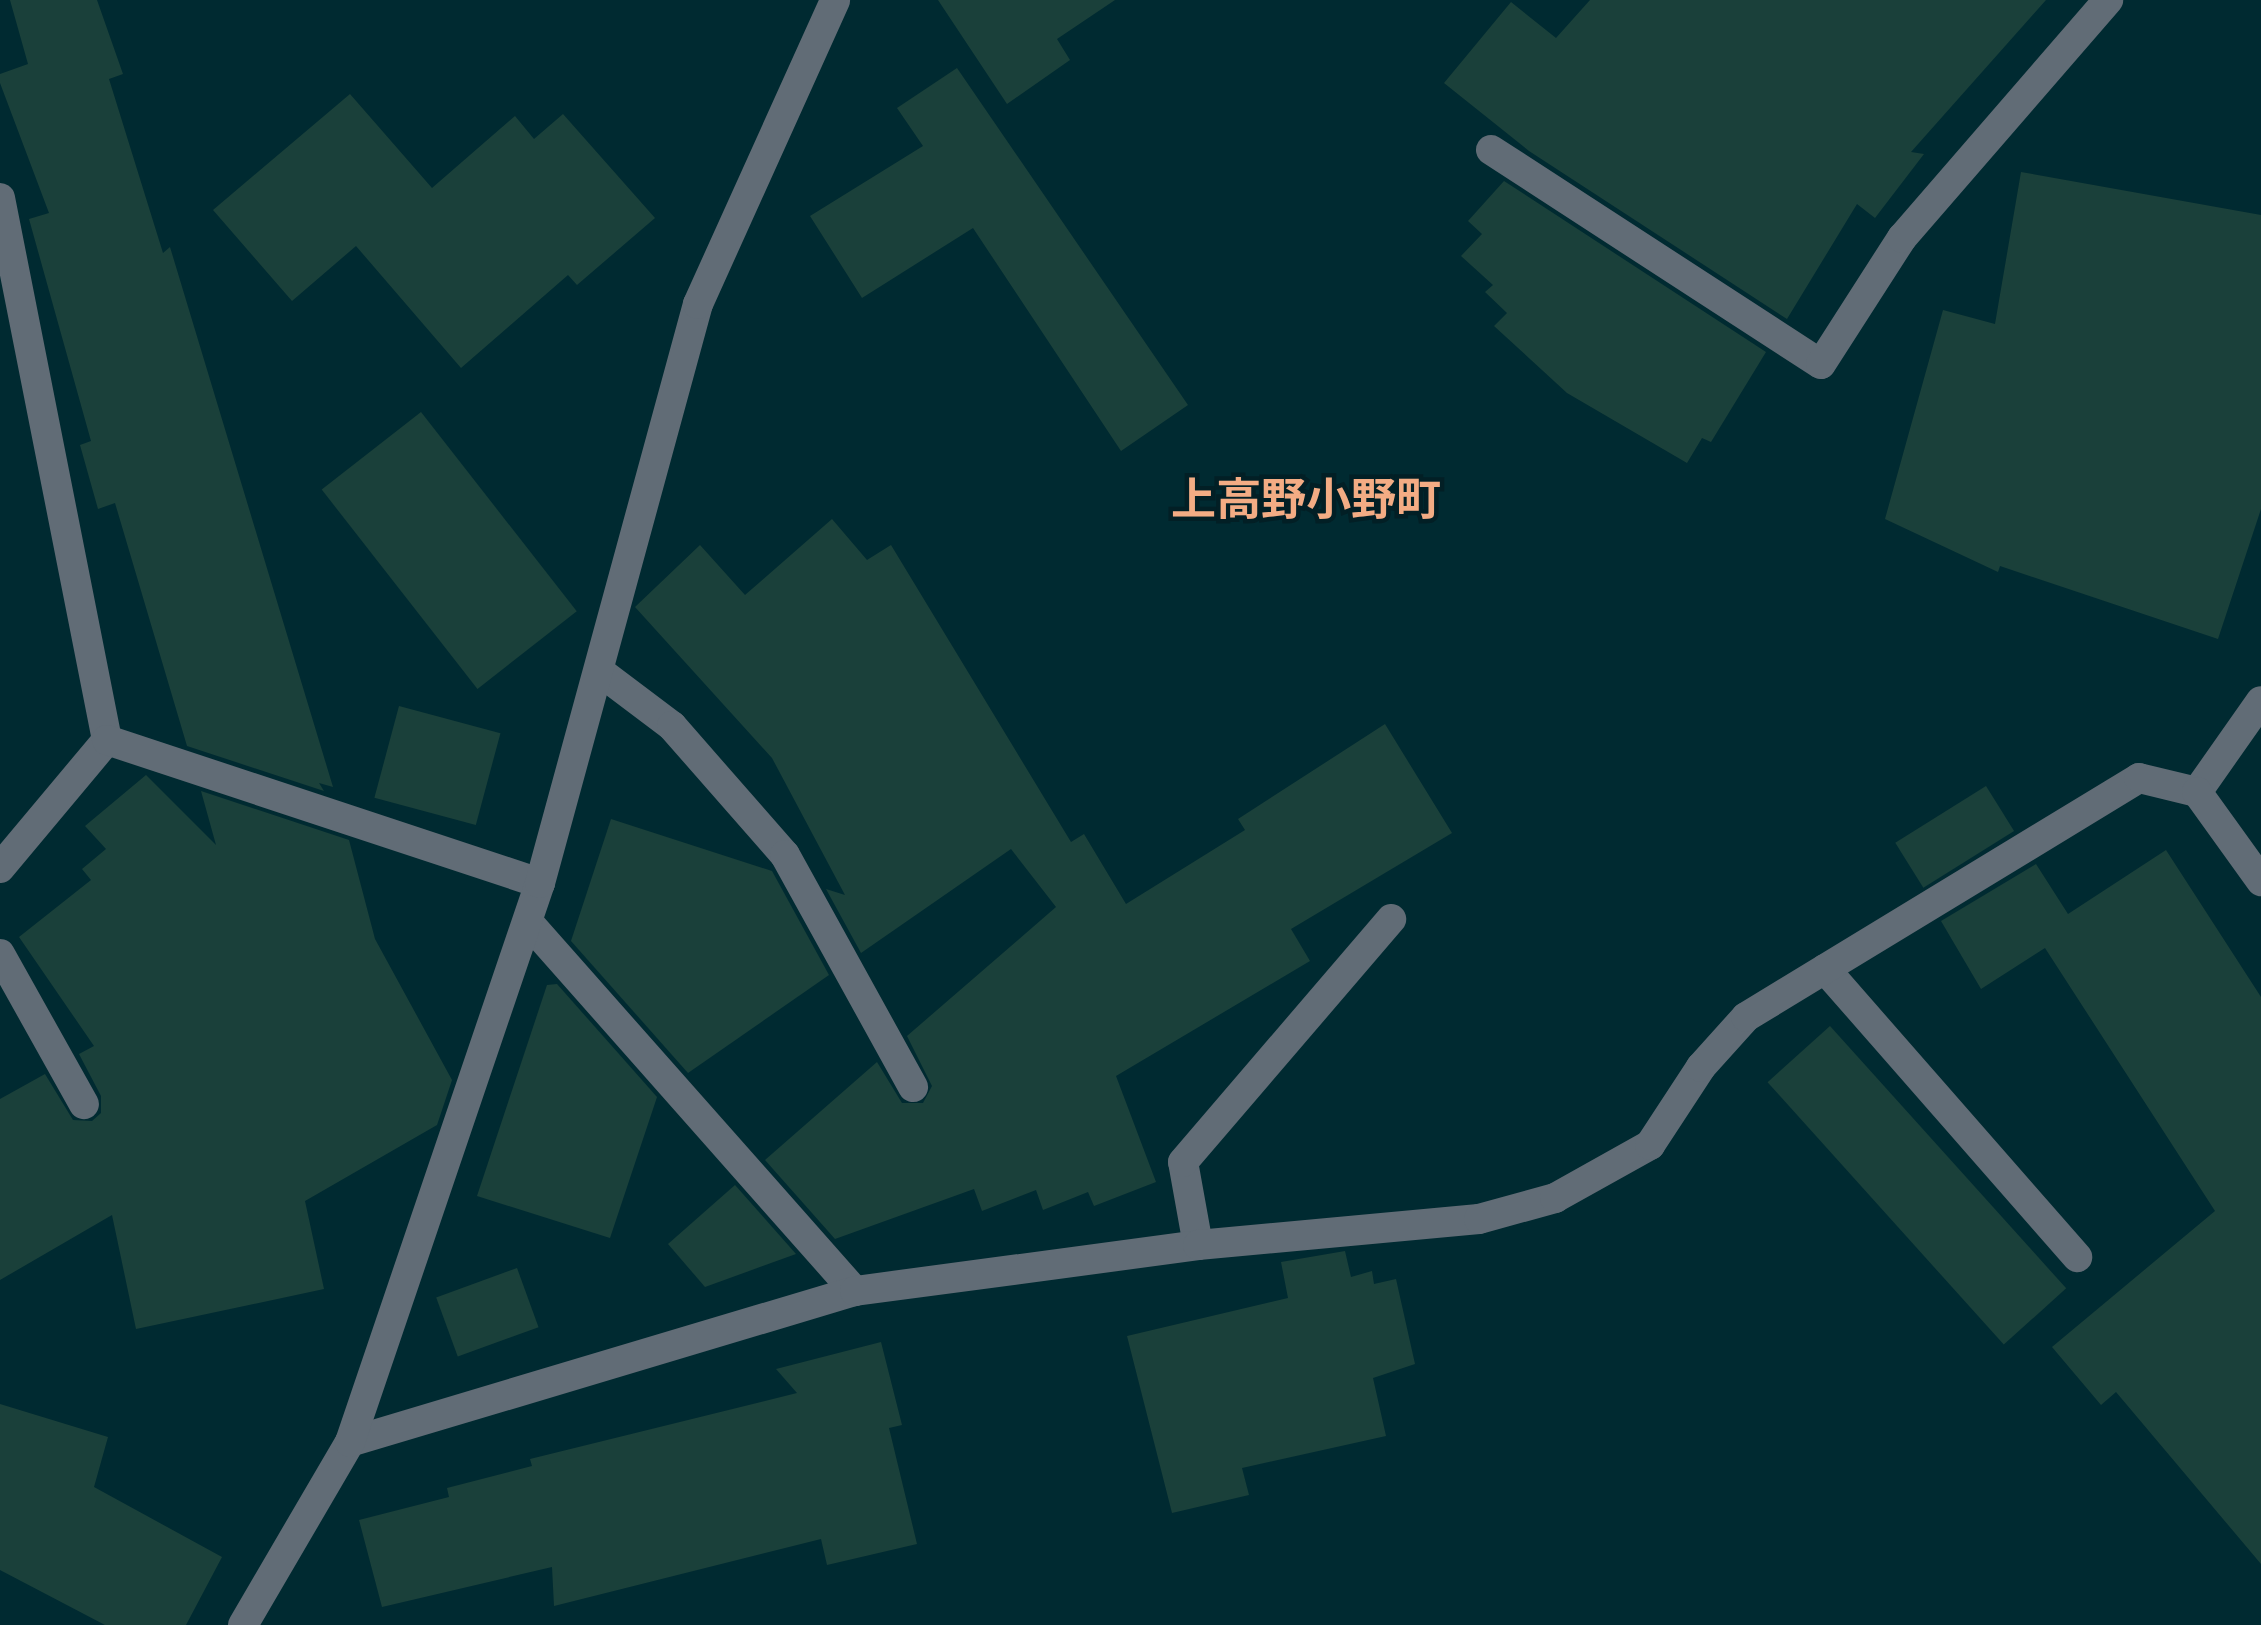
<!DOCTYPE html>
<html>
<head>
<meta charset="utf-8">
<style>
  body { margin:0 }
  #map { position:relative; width:2261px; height:1625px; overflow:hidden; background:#002a31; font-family:"Varela Round","Noto Sans JP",sans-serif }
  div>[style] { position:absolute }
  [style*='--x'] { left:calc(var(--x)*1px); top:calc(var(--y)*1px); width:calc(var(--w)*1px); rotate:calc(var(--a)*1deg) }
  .building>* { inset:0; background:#1a403a; transform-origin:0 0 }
  .service>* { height:30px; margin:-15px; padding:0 15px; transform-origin:15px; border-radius:15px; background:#616c76 }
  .minor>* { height:30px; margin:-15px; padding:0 15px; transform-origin:15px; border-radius:15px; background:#616c76 }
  span { translate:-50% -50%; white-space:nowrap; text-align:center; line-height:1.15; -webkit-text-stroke:9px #021f25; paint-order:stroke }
  .neighbourhood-label { font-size:45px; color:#f3ac84; font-weight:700 }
</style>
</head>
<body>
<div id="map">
  <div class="building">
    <i style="clip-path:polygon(10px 0,97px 0,123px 74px,109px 79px,163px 253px,170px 247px,333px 787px,319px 783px,324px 791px,187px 746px,115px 503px,98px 509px,80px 445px,91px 441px,29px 219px,49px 213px,0 83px,0 74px,28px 64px)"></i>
    <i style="clip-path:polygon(938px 0,1115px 0,1057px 39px,1070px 60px,1007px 104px)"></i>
    <i style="clip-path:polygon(1590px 0,2046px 0,1911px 152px,1924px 154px,1875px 218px,1857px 204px,1787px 319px,1529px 151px,1444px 83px,1511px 2px,1556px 38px)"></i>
    <i style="clip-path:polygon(957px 68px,1188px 405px,1121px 451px,973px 228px,862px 298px,810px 216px,923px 146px,897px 108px)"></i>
    <i style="clip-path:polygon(350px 94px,432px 188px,515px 116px,534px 139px,563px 114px,655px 218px,577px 285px,568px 275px,461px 368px,356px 246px,292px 301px,213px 210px)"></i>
    <i style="clip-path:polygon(2021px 172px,2261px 215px,2261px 509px,2218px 639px,2000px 566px,1998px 572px,1885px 519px,1943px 310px,1995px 324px)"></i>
    <i style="clip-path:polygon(1504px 181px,1766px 352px,1711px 442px,1702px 438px,1687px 463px,1567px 393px,1494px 326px,1507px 313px,1485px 292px,1493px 285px,1461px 256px,1482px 234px,1468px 221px)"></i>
    <i style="left:421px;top:412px;width:253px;height:126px;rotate:52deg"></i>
    <i style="clip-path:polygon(832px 519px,867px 560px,891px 545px,1071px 842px,1084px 834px,1126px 904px,1245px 830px,1238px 819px,1385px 724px,1452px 833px,1291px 929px,1310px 961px,1116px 1076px,1156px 1182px,1094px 1206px,1088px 1192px,1043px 1210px,1036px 1190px,982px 1211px,974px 1189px,835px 1239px,765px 1160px,877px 1062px,902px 1103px,923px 1103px,932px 1086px,907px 1036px,1056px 907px,1011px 849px,861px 953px,826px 889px,845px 895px,772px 758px,635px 607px,700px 545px,745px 595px)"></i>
    <i style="left:399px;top:706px;width:105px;height:95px;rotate:15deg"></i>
    <i style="clip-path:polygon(146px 775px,216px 845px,201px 791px,349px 840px,375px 939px,452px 1080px,437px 1125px,305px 1201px,324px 1289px,136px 1329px,112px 1215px,0 1280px,0 1099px,45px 1074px,73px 1120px,92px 1121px,101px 1113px,101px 1096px,79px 1054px,94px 1046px,19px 937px,91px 880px,82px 869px,106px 849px,85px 826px)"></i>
    <i style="left:1986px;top:786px;width:53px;height:107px;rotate:58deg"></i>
    <i style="clip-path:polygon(611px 819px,772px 871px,829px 975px,688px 1073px,571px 941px)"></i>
    <i style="clip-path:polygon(2166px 850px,2261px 997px,2261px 1564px,2116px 1392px,2101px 1405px,2052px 1347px,2215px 1211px,2045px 948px,1981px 989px,1941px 921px,2036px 864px,2068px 914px)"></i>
    <i style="clip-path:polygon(557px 984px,657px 1097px,610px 1238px,477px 1196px,547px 985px)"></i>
    <i style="left:1830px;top:1026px;width:353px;height:84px;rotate:48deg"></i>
    <i style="clip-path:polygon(735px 1185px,796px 1254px,705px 1287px,668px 1244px)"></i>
    <i style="clip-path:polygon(1345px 1251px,1351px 1277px,1372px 1271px,1374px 1284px,1396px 1279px,1415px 1364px,1373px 1378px,1386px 1436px,1242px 1468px,1249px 1495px,1172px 1513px,1127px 1336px,1288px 1298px,1281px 1262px)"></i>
    <i style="left:517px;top:1268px;width:63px;height:86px;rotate:70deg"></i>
    <i style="clip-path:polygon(881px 1342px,902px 1425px,889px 1428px,917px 1544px,827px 1565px,821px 1539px,554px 1606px,552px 1567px,382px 1607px,359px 1520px,449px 1497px,447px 1488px,532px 1466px,530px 1459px,797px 1393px,776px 1369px)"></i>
    <i style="clip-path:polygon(0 1404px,108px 1437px,94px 1487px,222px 1557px,186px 1625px,105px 1625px,0 1570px)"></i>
  </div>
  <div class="service">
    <i style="--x:1491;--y:150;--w:393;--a:33"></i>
    <i style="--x:1821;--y:364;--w:150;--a:-57.3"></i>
    <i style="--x:1902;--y:238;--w:315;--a:-49.1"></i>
    <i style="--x:0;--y:198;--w:552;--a:78.83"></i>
    <i style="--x:107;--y:740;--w:167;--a:129.9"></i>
    <i style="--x:603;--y:674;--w:86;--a:37"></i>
    <i style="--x:672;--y:726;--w:171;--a:48.8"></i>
    <i style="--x:785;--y:855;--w:265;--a:61.1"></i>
    <i style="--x:107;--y:740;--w:456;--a:18.3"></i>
    <i style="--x:528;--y:922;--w:493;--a:48.5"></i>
    <i style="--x:0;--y:954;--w:172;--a:60.8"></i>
    <i style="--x:1825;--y:969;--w:383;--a:48.8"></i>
    <i style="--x:1198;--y:1245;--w:84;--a:-100.2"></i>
    <i style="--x:1183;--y:1162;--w:320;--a:-49.4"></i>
  </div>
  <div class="minor">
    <i style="--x:2197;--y:792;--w:111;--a:-54.9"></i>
    <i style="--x:350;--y:1442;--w:527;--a:-16.65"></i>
    <i style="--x:855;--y:1291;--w:346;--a:-7.6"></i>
    <i style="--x:1198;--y:1245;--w:282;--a:-5.3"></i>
    <i style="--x:1479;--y:1219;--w:79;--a:-15.4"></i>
    <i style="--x:1555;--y:1198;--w:109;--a:-29.2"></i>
    <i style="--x:1650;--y:1145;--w:93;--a:-56.8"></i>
    <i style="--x:1701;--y:1067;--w:67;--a:-48"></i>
    <i style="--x:1746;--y:1017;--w:460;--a:-31.3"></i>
    <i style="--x:2139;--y:778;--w:60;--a:13.6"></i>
    <i style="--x:2197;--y:792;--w:110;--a:54.3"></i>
    <i style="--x:243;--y:1625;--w:212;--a:-59.7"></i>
    <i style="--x:350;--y:1442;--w:590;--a:-71.23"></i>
    <i style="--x:540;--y:883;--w:600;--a:-74.74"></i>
    <i style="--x:698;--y:304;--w:333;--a:-65.7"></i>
  </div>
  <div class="neighbourhood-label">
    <span style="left:1306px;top:502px">上高野小野町</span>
  </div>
</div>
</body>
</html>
